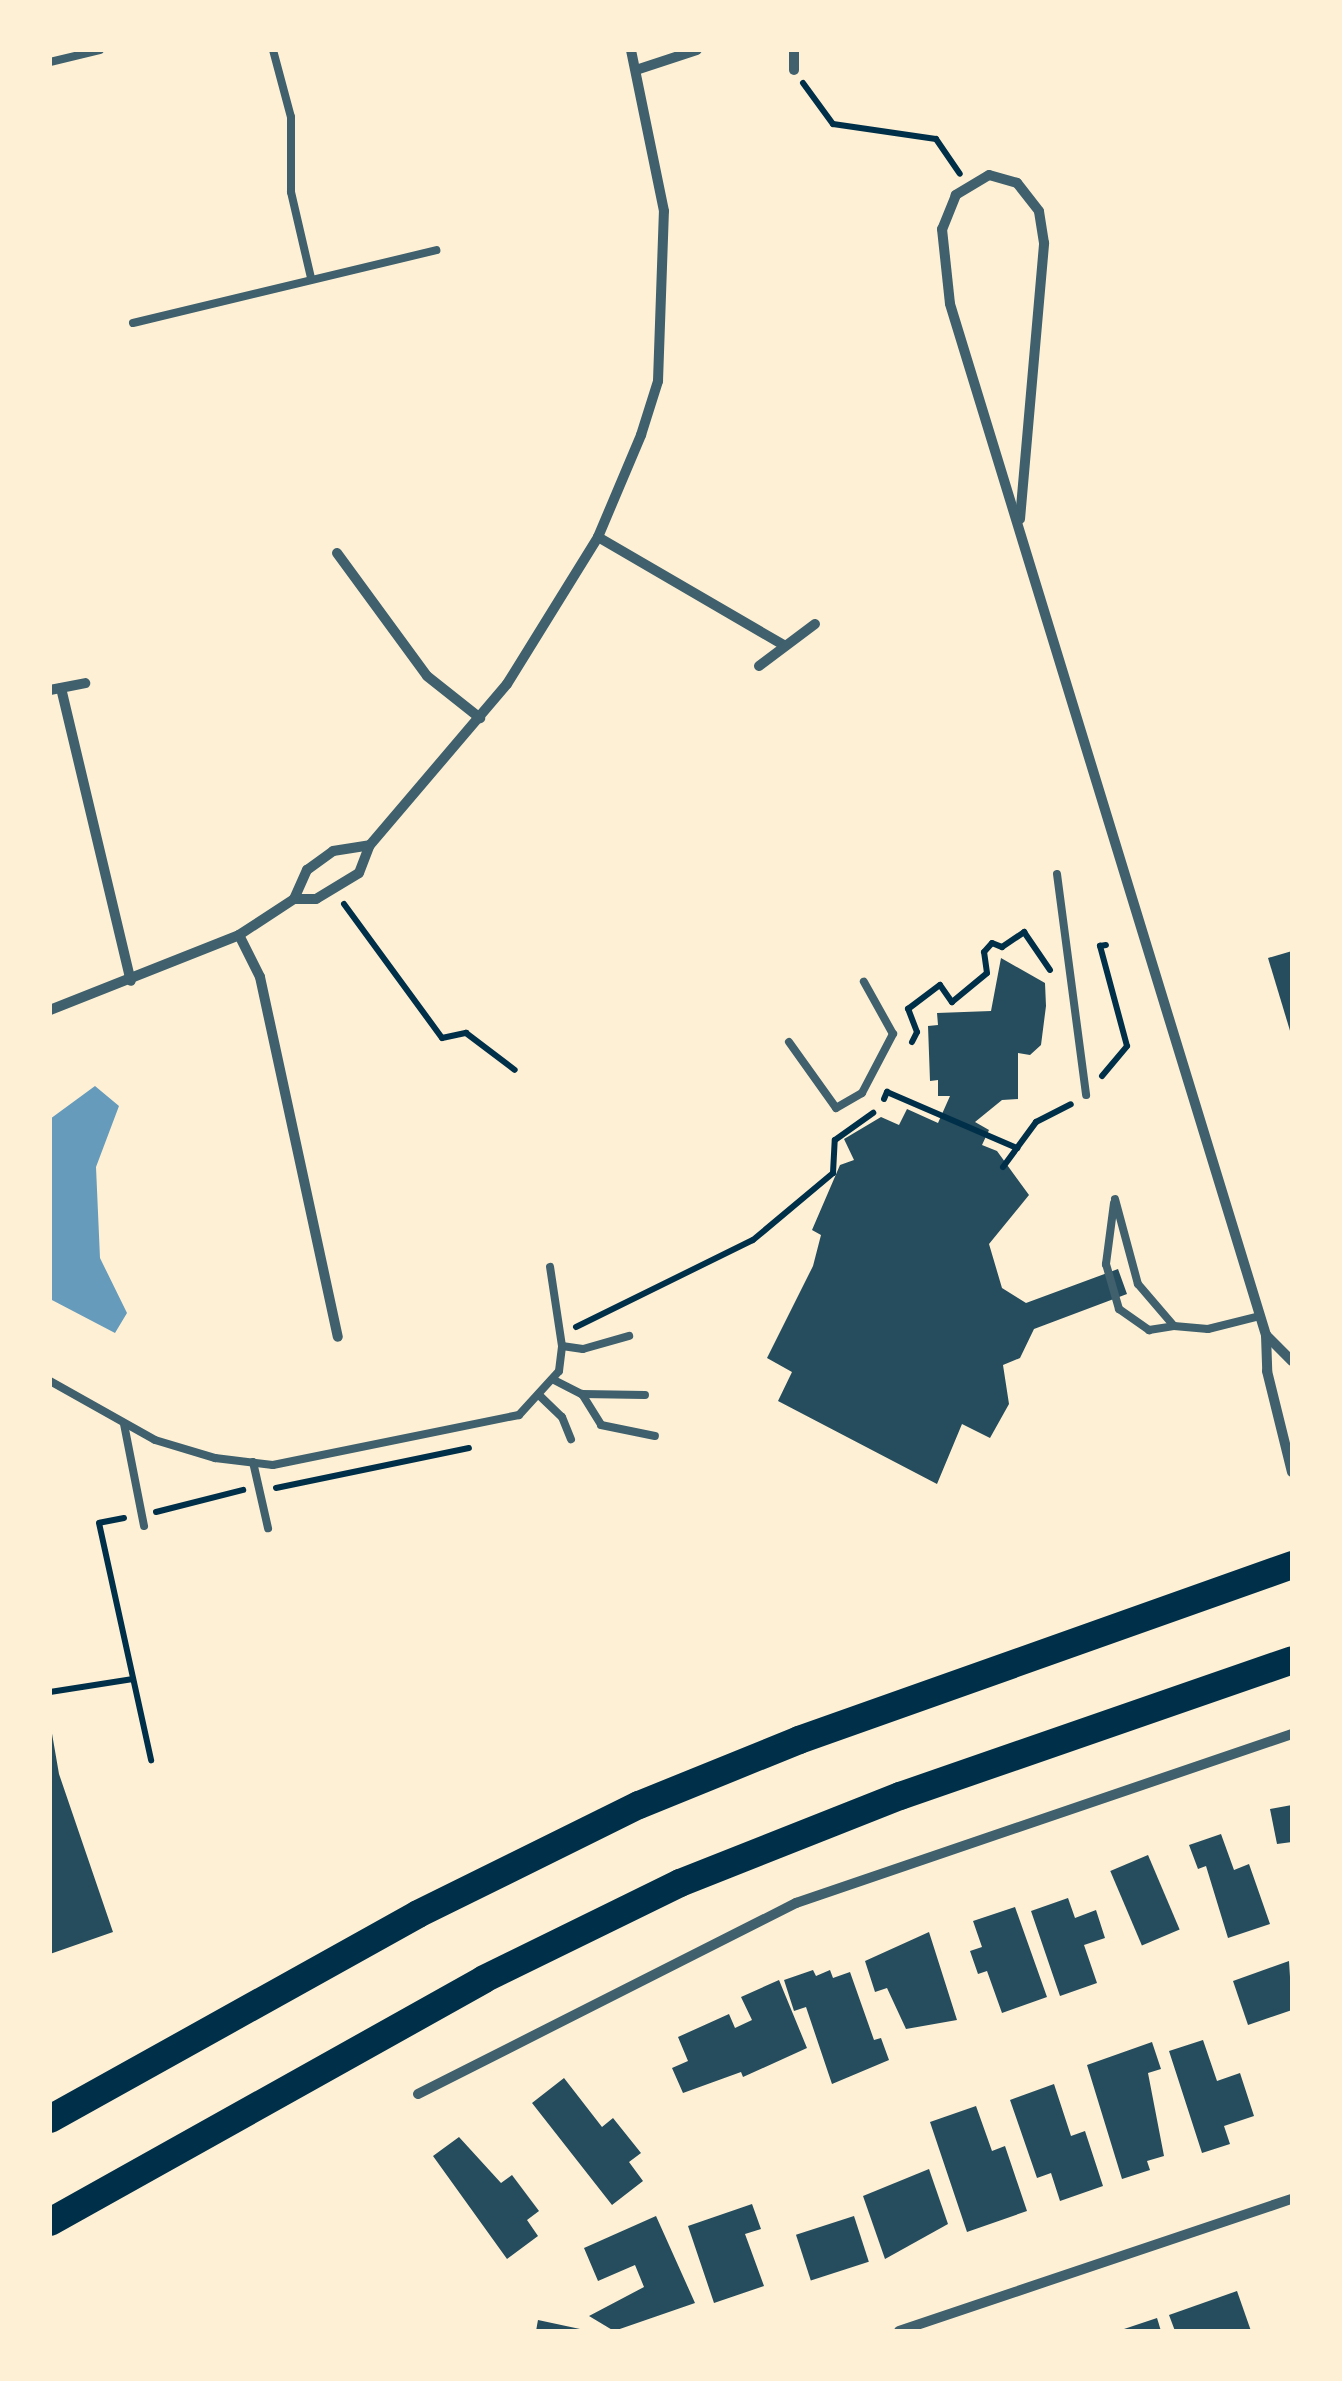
<!DOCTYPE html>
<html>
<head>
<meta charset="utf-8">
<style>
  body { margin:0 }
  #map { position:relative; width:1342px; height:2381px; overflow:hidden; background:#fdf0d5; font-family:Figtree,sans-serif }
  div>[style] { position:absolute }
  [style*='--x'] { left:calc(var(--x)*1px); top:calc(var(--y)*1px); width:calc(var(--w)*1px); rotate:calc(var(--a)*1deg) }
  .water>* { inset:0; background:#669bbc }
  .building>* { inset:0; background:#264d5e; transform-origin:0 0 }
  .path>* { height:6px; margin:-3px; padding:0 3px; transform-origin:3px; border-radius:3px; background:#003049 }
  .service>* { height:8px; margin:-4px; padding:0 4px; transform-origin:4px; border-radius:4px; background:#3f606c }
  .minor>* { height:10px; margin:-5px; padding:0 5px; transform-origin:5px; border-radius:5px; background:#3f606c }
  .trunk>* { height:28px; margin:-14px; padding:0 14px; transform-origin:14px; border-radius:14px; background:#003049 }
  span { translate:-50% -50%; white-space:nowrap; text-align:center; line-height:1.15; -webkit-text-stroke:8px #fdf0d5; paint-order:stroke }
  .frame { position:absolute; inset:0; border:52px solid #fdf0d5; pointer-events:none }
</style>
</head>
<body>
<div id="map">
  <div class="water">
    <i style="clip-path:polygon(95px 1086px,119px 1106px,96px 1167px,100px 1258px,127px 1313px,115px 1333px,50px 1299px,50px 1119px)"></i>
  </div>
  <div class="building">
    <i style="clip-path:polygon(1292px 951px,1292px 1034px,1291px 1034px,1268px 958px)"></i>
    <i style="clip-path:polygon(1001px 958px,1045px 983px,1046px 1006px,1041px 1045px,1030px 1055px,1018px 1053px,1018px 1099px,1002px 1100px,975px 1122px,989px 1130px,982px 1145px,997px 1151px,1029px 1195px,989px 1244px,1002px 1288px,1026px 1303px,1118px 1269px,1127px 1294px,1034px 1329px,1020px 1358px,1003px 1365px,1009px 1404px,990px 1438px,962px 1424px,937px 1484px,778px 1401px,792px 1372px,767px 1358px,813px 1266px,821px 1235px,812px 1230px,840px 1165px,854px 1160px,844px 1139px,881px 1117px,899px 1125px,907px 1109px,938px 1123px,950px 1096px,938px 1096px,938px 1080px,930px 1081px,928px 1026px,938px 1025px,937px 1013px,991px 1011px)"></i>
    <i style="clip-path:polygon(50px 1722px,59px 1774px,113px 1932px,50px 1954px)"></i>
    <i style="clip-path:polygon(1292px 1805px,1292px 1842px,1277px 1844px,1270px 1809px)"></i>
    <i style="clip-path:polygon(1221px 1834px,1234px 1870px,1249px 1864px,1270px 1924px,1228px 1938px,1206px 1866px,1198px 1869px,1189px 1845px)"></i>
    <i style="left:1148px;top:1855px;width:81px;height:41px;rotate:67deg"></i>
    <i style="clip-path:polygon(1068px 1898px,1075px 1918px,1096px 1910px,1105px 1938px,1084px 1945px,1097px 1983px,1060px 1996px,1031px 1911px)"></i>
    <i style="clip-path:polygon(1015px 1907px,1047px 1997px,1002px 2013px,987px 1971px,978px 1974px,970px 1951px,982px 1947px,973px 1921px)"></i>
    <i style="clip-path:polygon(929px 1932px,957px 2020px,906px 2029px,887px 1988px,875px 1992px,865px 1961px)"></i>
    <i style="clip-path:polygon(1289px 1961px,1292px 2010px,1248px 2025px,1233px 1981px)"></i>
    <i style="clip-path:polygon(813px 1970px,816px 1976px,830px 1970px,833px 1978px,850px 1972px,874px 2040px,881px 2038px,889px 2060px,832px 2084px,806px 2007px,794px 2011px,784px 1980px)"></i>
    <i style="clip-path:polygon(779px 1980px,807px 2048px,743px 2077px,741px 2072px,683px 2093px,672px 2068px,688px 2061px,678px 2037px,729px 2014px,735px 2028px,752px 2020px,741px 1997px)"></i>
    <i style="clip-path:polygon(1203px 2040px,1217px 2081px,1240px 2073px,1254px 2116px,1224px 2126px,1230px 2144px,1202px 2153px,1169px 2051px)"></i>
    <i style="clip-path:polygon(1152px 2042px,1161px 2069px,1148px 2073px,1164px 2156px,1147px 2161px,1150px 2170px,1122px 2179px,1087px 2065px)"></i>
    <i style="clip-path:polygon(564px 2078px,602px 2127px,613px 2118px,641px 2153px,629px 2162px,643px 2181px,612px 2205px,532px 2103px)"></i>
    <i style="clip-path:polygon(1054px 2084px,1071px 2136px,1085px 2131px,1103px 2186px,1060px 2201px,1051px 2173px,1037px 2178px,1010px 2100px)"></i>
    <i style="clip-path:polygon(976px 2106px,992px 2151px,1005px 2146px,1027px 2211px,967px 2232px,930px 2122px)"></i>
    <i style="clip-path:polygon(459px 2137px,501px 2183px,512px 2175px,539px 2211px,527px 2220px,538px 2236px,507px 2259px,433px 2156px)"></i>
    <i style="clip-path:polygon(929px 2169px,948px 2224px,885px 2259px,863px 2196px)"></i>
    <i style="clip-path:polygon(752px 2204px,761px 2229px,745px 2234px,764px 2286px,714px 2303px,688px 2226px)"></i>
    <i style="clip-path:polygon(656px 2216px,695px 2303px,614px 2331px,589px 2316px,644px 2287px,635px 2265px,598px 2281px,584px 2248px)"></i>
    <i style="left:854px;top:2216px;width:48px;height:61px;rotate:72deg"></i>
    <i style="clip-path:polygon(1237px 2291px,1251px 2331px,1175px 2331px,1169px 2315px)"></i>
    <i style="clip-path:polygon(1157px 2318px,1161px 2331px,1121px 2331px,1121px 2330px)"></i>
    <i style="clip-path:polygon(538px 2320px,580px 2329px,580px 2331px,536px 2331px)"></i>
  </div>
  <div class="path">
    <i style="--x:803;--y:83;--w:51;--a:53.8"></i>
    <i style="--x:833;--y:124;--w:104;--a:8.3"></i>
    <i style="--x:936;--y:139;--w:42;--a:55.6"></i>
    <i style="--x:344;--y:904;--w:166;--a:53.8"></i>
    <i style="--x:442;--y:1038;--w:25;--a:-12"></i>
    <i style="--x:466;--y:1033;--w:61;--a:37.1"></i>
    <i style="--x:912;--y:1042;--w:11;--a:-63"></i>
    <i style="--x:917;--y:1032;--w:25;--a:-111"></i>
    <i style="--x:908;--y:1009;--w:40;--a:-37"></i>
    <i style="--x:940;--y:985;--w:21;--a:55"></i>
    <i style="--x:952;--y:1002;--w:45;--a:-39.6"></i>
    <i style="--x:987;--y:973;--w:21;--a:-98"></i>
    <i style="--x:984;--y:952;--w:12;--a:-48"></i>
    <i style="--x:992;--y:943;--w:11;--a:22"></i>
    <i style="--x:1002;--y:947;--w:27;--a:-34"></i>
    <i style="--x:1024;--y:932;--w:46;--a:55.6"></i>
    <i style="--x:1102;--y:1076;--w:39;--a:-50"></i>
    <i style="--x:1127;--y:1046;--w:104;--a:-105.1"></i>
    <i style="--x:1100;--y:946;--w:6;--a:-9"></i>
    <i style="--x:884;--y:1099;--w:8;--a:-67"></i>
    <i style="--x:887;--y:1092;--w:142;--a:23.3"></i>
    <i style="--x:1003;--y:1167;--w:56;--a:-53.7"></i>
    <i style="--x:1036;--y:1122;--w:39;--a:-27"></i>
    <i style="--x:576;--y:1327;--w:197;--a:-26.2"></i>
    <i style="--x:753;--y:1240;--w:104;--a:-39.9"></i>
    <i style="--x:833;--y:1173;--w:33;--a:-87"></i>
    <i style="--x:835;--y:1140;--w:47;--a:-35.4"></i>
    <i style="--x:276;--y:1488;--w:197;--a:-11.7"></i>
    <i style="--x:156;--y:1512;--w:90;--a:-14.2"></i>
    <i style="--x:124;--y:1518;--w:25;--a:169"></i>
    <i style="--x:99;--y:1523;--w:243;--a:77.6"></i>
    <i style="--x:50;--y:1692;--w:84;--a:-8.9"></i>
  </div>
  <div class="service">
    <i style="--x:273;--y:50;--w:69;--a:75"></i>
    <i style="--x:291;--y:117;--w:75;--a:90"></i>
    <i style="--x:291;--y:192;--w:88;--a:76.9"></i>
    <i style="--x:50;--y:62;--w:51;--a:-13.5"></i>
    <i style="--x:133;--y:323;--w:312;--a:-13.5"></i>
    <i style="--x:1057;--y:874;--w:223;--a:82.5"></i>
    <i style="--x:789;--y:1042;--w:81;--a:54.5"></i>
    <i style="--x:836;--y:1108;--w:30;--a:-30"></i>
    <i style="--x:862;--y:1093;--w:67;--a:-62.3"></i>
    <i style="--x:893;--y:1034;--w:60;--a:-119.1"></i>
    <i style="--x:1115;--y:1199;--w:88;--a:74.9"></i>
    <i style="--x:1138;--y:1284;--w:55;--a:49.4"></i>
    <i style="--x:1174;--y:1326;--w:34;--a:5"></i>
    <i style="--x:1208;--y:1329;--w:54;--a:-14"></i>
    <i style="--x:1114;--y:1203;--w:62;--a:97.5"></i>
    <i style="--x:1106;--y:1264;--w:47;--a:73.9"></i>
    <i style="--x:1119;--y:1309;--w:37;--a:35"></i>
    <i style="--x:1149;--y:1330;--w:25;--a:-9"></i>
    <i style="--x:562;--y:1346;--w:21;--a:8"></i>
    <i style="--x:583;--y:1349;--w:48;--a:-15.8"></i>
    <i style="--x:554;--y:1380;--w:31;--a:27"></i>
    <i style="--x:582;--y:1394;--w:63;--a:0.9"></i>
    <i style="--x:50;--y:1381;--w:120;--a:29.3"></i>
    <i style="--x:155;--y:1440;--w:63;--a:16.7"></i>
    <i style="--x:215;--y:1458;--w:58;--a:6.9"></i>
    <i style="--x:273;--y:1465;--w:251;--a:-11.5"></i>
    <i style="--x:519;--y:1415;--w:59;--a:-47.7"></i>
    <i style="--x:559;--y:1371;--w:25;--a:-83"></i>
    <i style="--x:562;--y:1346;--w:80;--a:-98.6"></i>
    <i style="--x:582;--y:1394;--w:36;--a:58"></i>
    <i style="--x:601;--y:1425;--w:55;--a:11.5"></i>
    <i style="--x:541;--y:1397;--w:29;--a:44"></i>
    <i style="--x:562;--y:1417;--w:24;--a:68"></i>
    <i style="--x:124;--y:1424;--w:104;--a:78.9"></i>
    <i style="--x:253;--y:1462;--w:68;--a:77.2"></i>
  </div>
  <div class="minor">
    <i style="--x:636;--y:70;--w:64;--a:-18.2"></i>
    <i style="--x:794;--y:70;--w:20;--a:-90"></i>
    <i style="--x:1020;--y:519;--w:277;--a:-85"></i>
    <i style="--x:1044;--y:243;--w:32;--a:-99"></i>
    <i style="--x:1039;--y:211;--w:36;--a:-128"></i>
    <i style="--x:1017;--y:183;--w:29;--a:-164"></i>
    <i style="--x:989;--y:175;--w:39;--a:149"></i>
    <i style="--x:956;--y:195;--w:37;--a:112"></i>
    <i style="--x:942;--y:229;--w:75;--a:83.9"></i>
    <i style="--x:950;--y:304;--w:1078;--a:72.96"></i>
    <i style="--x:1266;--y:1335;--w:36;--a:88"></i>
    <i style="--x:1267;--y:1371;--w:104;--a:76.1"></i>
    <i style="--x:598;--y:537;--w:216;--a:30.2"></i>
    <i style="--x:337;--y:553;--w:152;--a:53.8"></i>
    <i style="--x:427;--y:676;--w:68;--a:38.4"></i>
    <i style="--x:759;--y:666;--w:70;--a:-36.9"></i>
    <i style="--x:61;--y:688;--w:301;--a:76.6"></i>
    <i style="--x:50;--y:690;--w:36;--a:-11"></i>
    <i style="--x:294;--y:899;--w:22;--a:0"></i>
    <i style="--x:316;--y:899;--w:50;--a:-31.2"></i>
    <i style="--x:359;--y:873;--w:30;--a:-69"></i>
    <i style="--x:370;--y:845;--w:211;--a:-49.6"></i>
    <i style="--x:507;--y:684;--w:173;--a:-58.2"></i>
    <i style="--x:598;--y:537;--w:111;--a:-67.1"></i>
    <i style="--x:641;--y:435;--w:57;--a:-72.5"></i>
    <i style="--x:658;--y:381;--w:170;--a:-88"></i>
    <i style="--x:664;--y:211;--w:164;--a:-101.6"></i>
    <i style="--x:239;--y:935;--w:47;--a:63.4"></i>
    <i style="--x:260;--y:977;--w:368;--a:77.8"></i>
    <i style="--x:50;--y:1010;--w:203;--a:-21.6"></i>
    <i style="--x:239;--y:935;--w:66;--a:-33.2"></i>
    <i style="--x:294;--y:899;--w:32;--a:-66"></i>
    <i style="--x:307;--y:870;--w:32;--a:-36"></i>
    <i style="--x:333;--y:851;--w:37;--a:-9"></i>
    <i style="--x:1266;--y:1335;--w:37;--a:45"></i>
    <i style="--x:418;--y:2094;--w:424;--a:-26.8"></i>
    <i style="--x:796;--y:1903;--w:524;--a:-18.82"></i>
    <i style="--x:899;--y:2331;--w:415;--a:-18.6"></i>
  </div>
  <div class="trunk">
    <i style="--x:50;--y:2119;--w:421;--a:-29.1"></i>
    <i style="--x:418;--y:1914;--w:246;--a:-26.3"></i>
    <i style="--x:639;--y:1805;--w:173;--a:-22.1"></i>
    <i style="--x:799;--y:1740;--w:523;--a:-19.54"></i>
    <i style="--x:50;--y:2222;--w:497;--a:-29.2"></i>
    <i style="--x:484;--y:1979;--w:218;--a:-26.1"></i>
    <i style="--x:680;--y:1883;--w:237;--a:-21.6"></i>
    <i style="--x:900;--y:1796;--w:415;--a:-19.1"></i>
  </div>
  <div class="frame"></div>
</div>
</body>
</html>
